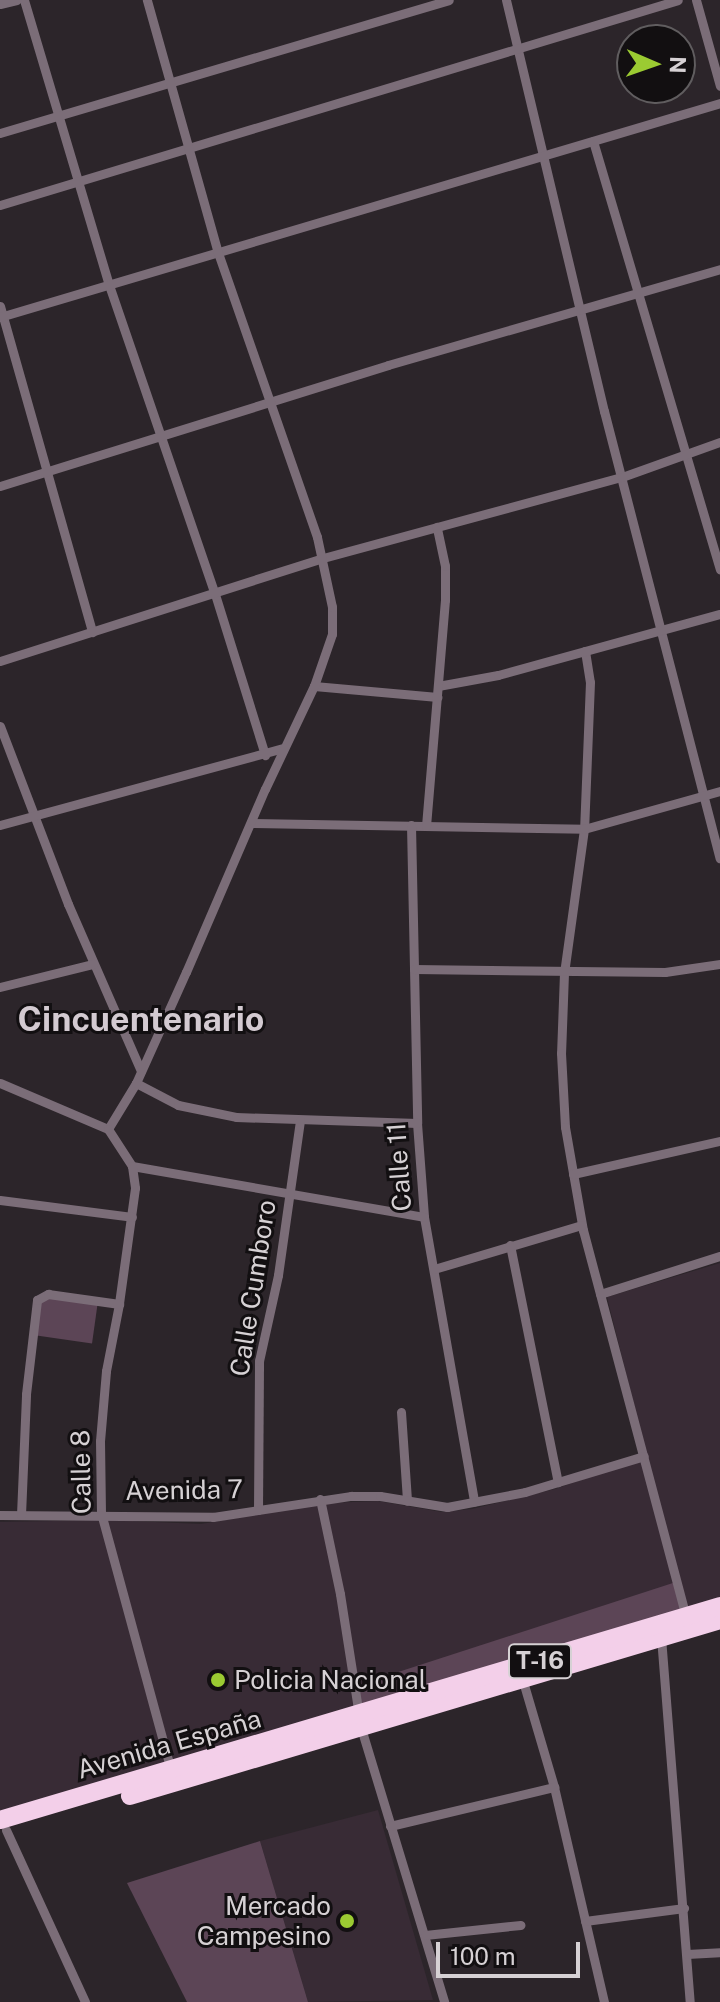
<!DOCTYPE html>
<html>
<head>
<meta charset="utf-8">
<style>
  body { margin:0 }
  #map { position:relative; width:720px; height:2002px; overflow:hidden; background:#2c252a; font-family:"Public Sans",sans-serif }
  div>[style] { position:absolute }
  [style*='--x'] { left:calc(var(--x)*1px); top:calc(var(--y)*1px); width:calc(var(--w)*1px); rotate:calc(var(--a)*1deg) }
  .built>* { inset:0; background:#382b35 }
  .green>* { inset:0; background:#5c4556; transform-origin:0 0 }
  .street>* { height:9px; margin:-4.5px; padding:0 4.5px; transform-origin:4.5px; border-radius:4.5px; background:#7b6d78 }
  .highway>* { height:18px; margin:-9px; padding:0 9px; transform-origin:9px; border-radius:9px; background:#f3cfe9 }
  .dots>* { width:22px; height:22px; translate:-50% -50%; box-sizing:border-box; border:4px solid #120f11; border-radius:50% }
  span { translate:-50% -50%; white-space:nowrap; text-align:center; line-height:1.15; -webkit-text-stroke:6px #120f11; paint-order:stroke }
  .shield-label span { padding:2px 6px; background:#120f11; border:2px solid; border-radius:6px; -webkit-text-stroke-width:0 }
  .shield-label { font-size:24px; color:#d6d1d4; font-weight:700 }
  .street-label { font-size:26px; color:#d6d1d4 }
  .poi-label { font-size:26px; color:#d6d1d4 }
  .left { translate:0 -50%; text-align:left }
  .right { translate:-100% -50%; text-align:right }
  .district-label { font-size:34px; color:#d3cad1; font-weight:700 }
  .north { position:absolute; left:616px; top:24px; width:80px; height:80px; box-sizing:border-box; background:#120f11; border:2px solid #605d5f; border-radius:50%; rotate:92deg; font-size:22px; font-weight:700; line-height:32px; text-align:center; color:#d6d1d4 }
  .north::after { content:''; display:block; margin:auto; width:28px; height:36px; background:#9bcb32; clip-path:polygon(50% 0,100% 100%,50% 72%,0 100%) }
  .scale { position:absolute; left:436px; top:1942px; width:144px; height:36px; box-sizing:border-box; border:4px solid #d6d1d4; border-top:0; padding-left:10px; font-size:24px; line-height:28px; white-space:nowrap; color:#d6d1d4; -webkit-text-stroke:6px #120f11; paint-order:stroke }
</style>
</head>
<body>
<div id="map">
  <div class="built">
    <i style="clip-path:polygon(720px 1263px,720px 1612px,0 1825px,0 1522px,109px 1520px,201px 1524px,327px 1503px,378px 1501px,442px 1512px,472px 1509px,555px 1489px,647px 1457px,607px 1297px)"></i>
    <i style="clip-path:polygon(378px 1810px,433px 2000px,308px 2002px,260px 1841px)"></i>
  </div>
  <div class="green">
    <i style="left:42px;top:1297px;width:56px;height:39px;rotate:8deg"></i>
    <i style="clip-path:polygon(676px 1582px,685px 1616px,359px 1714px,355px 1686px)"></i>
    <i style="clip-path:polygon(260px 1841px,308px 2002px,187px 2002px,127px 1883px)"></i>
  </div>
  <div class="street">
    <i style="--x:24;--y:0;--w:297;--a:73.4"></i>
    <i style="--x:109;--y:285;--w:324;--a:71.1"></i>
    <i style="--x:214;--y:591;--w:172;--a:72.7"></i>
    <i style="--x:506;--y:0;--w:423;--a:76.6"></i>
    <i style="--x:604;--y:411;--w:462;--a:75.5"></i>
    <i style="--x:696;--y:0;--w:89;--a:74.4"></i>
    <i style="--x:0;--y:4;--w:17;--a:-13"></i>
    <i style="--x:0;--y:133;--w:468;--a:-16.5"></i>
    <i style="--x:593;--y:141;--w:447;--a:73.5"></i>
    <i style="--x:0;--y:205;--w:708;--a:-16.82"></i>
    <i style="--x:0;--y:306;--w:339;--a:74.2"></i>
    <i style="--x:0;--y:317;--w:751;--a:-16.55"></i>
    <i style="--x:0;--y:486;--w:406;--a:-17.3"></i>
    <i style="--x:388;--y:365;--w:346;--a:-16.1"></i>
    <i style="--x:585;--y:651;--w:31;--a:81"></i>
    <i style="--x:590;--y:682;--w:147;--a:92.3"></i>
    <i style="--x:584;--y:829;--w:145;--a:97.9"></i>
    <i style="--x:564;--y:973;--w:80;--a:92.1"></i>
    <i style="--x:561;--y:1053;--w:74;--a:86.9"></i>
    <i style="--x:565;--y:1127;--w:105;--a:80.1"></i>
    <i style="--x:583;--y:1230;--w:401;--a:75.1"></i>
    <i style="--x:0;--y:661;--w:339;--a:-17.7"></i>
    <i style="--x:323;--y:558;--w:310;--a:-15.2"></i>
    <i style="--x:622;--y:477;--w:104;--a:-19.7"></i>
    <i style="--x:314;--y:686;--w:124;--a:5.1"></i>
    <i style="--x:438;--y:686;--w:61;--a:-10.4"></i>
    <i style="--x:498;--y:675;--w:230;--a:-15.4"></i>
    <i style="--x:0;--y:726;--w:191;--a:69.1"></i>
    <i style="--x:68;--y:904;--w:182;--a:66.4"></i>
    <i style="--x:253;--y:823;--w:331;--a:1"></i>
    <i style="--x:584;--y:829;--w:141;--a:-15.6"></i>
    <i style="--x:0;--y:825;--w:294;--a:-15.2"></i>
    <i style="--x:411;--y:825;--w:298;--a:88.8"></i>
    <i style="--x:417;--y:1123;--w:94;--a:85.7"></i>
    <i style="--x:424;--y:1217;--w:289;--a:80"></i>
    <i style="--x:426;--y:826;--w:227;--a:-85.2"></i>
    <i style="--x:445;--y:600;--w:34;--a:-90"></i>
    <i style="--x:445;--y:566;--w:40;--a:-102"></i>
    <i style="--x:414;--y:969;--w:251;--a:0.7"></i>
    <i style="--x:665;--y:972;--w:56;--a:-8.3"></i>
    <i style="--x:0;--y:987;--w:96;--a:-13.9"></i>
    <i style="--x:0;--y:1083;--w:117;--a:23.1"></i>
    <i style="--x:136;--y:1083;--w:47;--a:27.6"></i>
    <i style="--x:178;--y:1105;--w:59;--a:11.7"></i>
    <i style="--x:236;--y:1117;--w:181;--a:1.9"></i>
    <i style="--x:108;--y:1129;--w:54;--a:-58.7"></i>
    <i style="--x:136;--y:1083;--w:122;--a:-65.8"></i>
    <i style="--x:186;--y:972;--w:199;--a:-66.7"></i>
    <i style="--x:265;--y:789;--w:114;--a:-64.6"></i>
    <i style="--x:314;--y:686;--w:55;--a:-70.9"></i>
    <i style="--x:332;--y:634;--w:27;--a:-90"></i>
    <i style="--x:332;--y:607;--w:72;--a:-102.1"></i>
    <i style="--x:317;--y:537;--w:301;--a:-109.2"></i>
    <i style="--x:218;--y:253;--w:263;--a:-105.7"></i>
    <i style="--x:108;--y:1129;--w:44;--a:57"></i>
    <i style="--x:132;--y:1166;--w:296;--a:9.9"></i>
    <i style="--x:132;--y:1166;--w:22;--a:82"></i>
    <i style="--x:135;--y:1188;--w:117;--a:97.9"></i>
    <i style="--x:119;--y:1304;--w:68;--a:101"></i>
    <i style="--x:106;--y:1371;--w:70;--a:94.9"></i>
    <i style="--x:100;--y:1441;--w:72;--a:89.2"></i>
    <i style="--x:101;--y:1513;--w:267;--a:74.8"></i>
    <i style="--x:573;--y:1174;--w:151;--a:-12.7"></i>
    <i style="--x:0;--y:1200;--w:133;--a:7.3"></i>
    <i style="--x:510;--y:1245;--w:242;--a:78.6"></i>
    <i style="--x:434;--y:1269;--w:154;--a:-16.6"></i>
    <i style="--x:600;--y:1294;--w:126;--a:-17.6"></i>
    <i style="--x:401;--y:1412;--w:89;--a:86.1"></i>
    <i style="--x:320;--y:1499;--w:97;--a:78.1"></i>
    <i style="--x:340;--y:1594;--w:136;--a:81.1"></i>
    <i style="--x:361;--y:1728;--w:286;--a:73.1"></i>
    <i style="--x:258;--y:1510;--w:149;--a:-89.6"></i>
    <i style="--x:259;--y:1361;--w:88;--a:-77.5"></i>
    <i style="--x:278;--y:1275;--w:156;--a:-81.9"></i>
    <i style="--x:0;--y:1515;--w:213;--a:0.5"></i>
    <i style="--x:213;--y:1517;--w:140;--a:-8.7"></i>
    <i style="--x:351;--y:1496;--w:29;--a:0"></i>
    <i style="--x:380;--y:1496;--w:68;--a:9.3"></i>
    <i style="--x:447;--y:1507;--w:79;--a:-10.9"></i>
    <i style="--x:525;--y:1492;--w:124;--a:-16.8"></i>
    <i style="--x:21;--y:1515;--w:121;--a:-87.6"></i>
    <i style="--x:26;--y:1394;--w:95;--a:-83.3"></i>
    <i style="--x:37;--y:1300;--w:13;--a:-29"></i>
    <i style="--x:48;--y:1294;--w:72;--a:8"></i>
    <i style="--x:661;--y:1637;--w:366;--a:85.5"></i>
    <i style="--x:522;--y:1678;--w:114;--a:73.6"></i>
    <i style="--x:554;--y:1787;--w:221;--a:76.9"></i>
    <i style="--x:390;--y:1826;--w:169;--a:-13.4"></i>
    <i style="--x:6;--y:1830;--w:189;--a:65.3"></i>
    <i style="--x:585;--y:1921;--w:100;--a:-7.5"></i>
    <i style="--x:425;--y:1935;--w:96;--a:-6"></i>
    <i style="--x:687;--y:1954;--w:33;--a:-3"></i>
  </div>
  <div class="highway">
    <i style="--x:130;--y:1796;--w:616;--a:-16.61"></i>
    <i style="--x:0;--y:1820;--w:751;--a:-16.55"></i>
  </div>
  <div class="dots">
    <i style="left:218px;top:1680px;background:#9bcb32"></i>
    <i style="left:347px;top:1921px;background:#9bcb32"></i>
  </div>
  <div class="shield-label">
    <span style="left:540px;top:1661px">T-16</span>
  </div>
  <div class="street-label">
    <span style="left:399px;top:1167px;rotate:-94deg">Calle 11</span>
    <span style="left:253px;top:1288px;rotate:-81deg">Calle Cumboro</span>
    <span style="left:81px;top:1472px;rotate:-91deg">Calle 8</span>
    <span style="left:184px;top:1490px;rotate:-1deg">Avenida 7</span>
    <span style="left:169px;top:1744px;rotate:-16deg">Avenida España</span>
  </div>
  <div class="poi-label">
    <span class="left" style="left:234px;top:1680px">Policia Nacional</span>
    <span class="right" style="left:331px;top:1921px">Mercado<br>Campesino</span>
  </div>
  <div class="district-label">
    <span style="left:141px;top:1020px">Cincuentenario</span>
  </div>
  <div class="north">N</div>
  <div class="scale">100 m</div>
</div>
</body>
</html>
